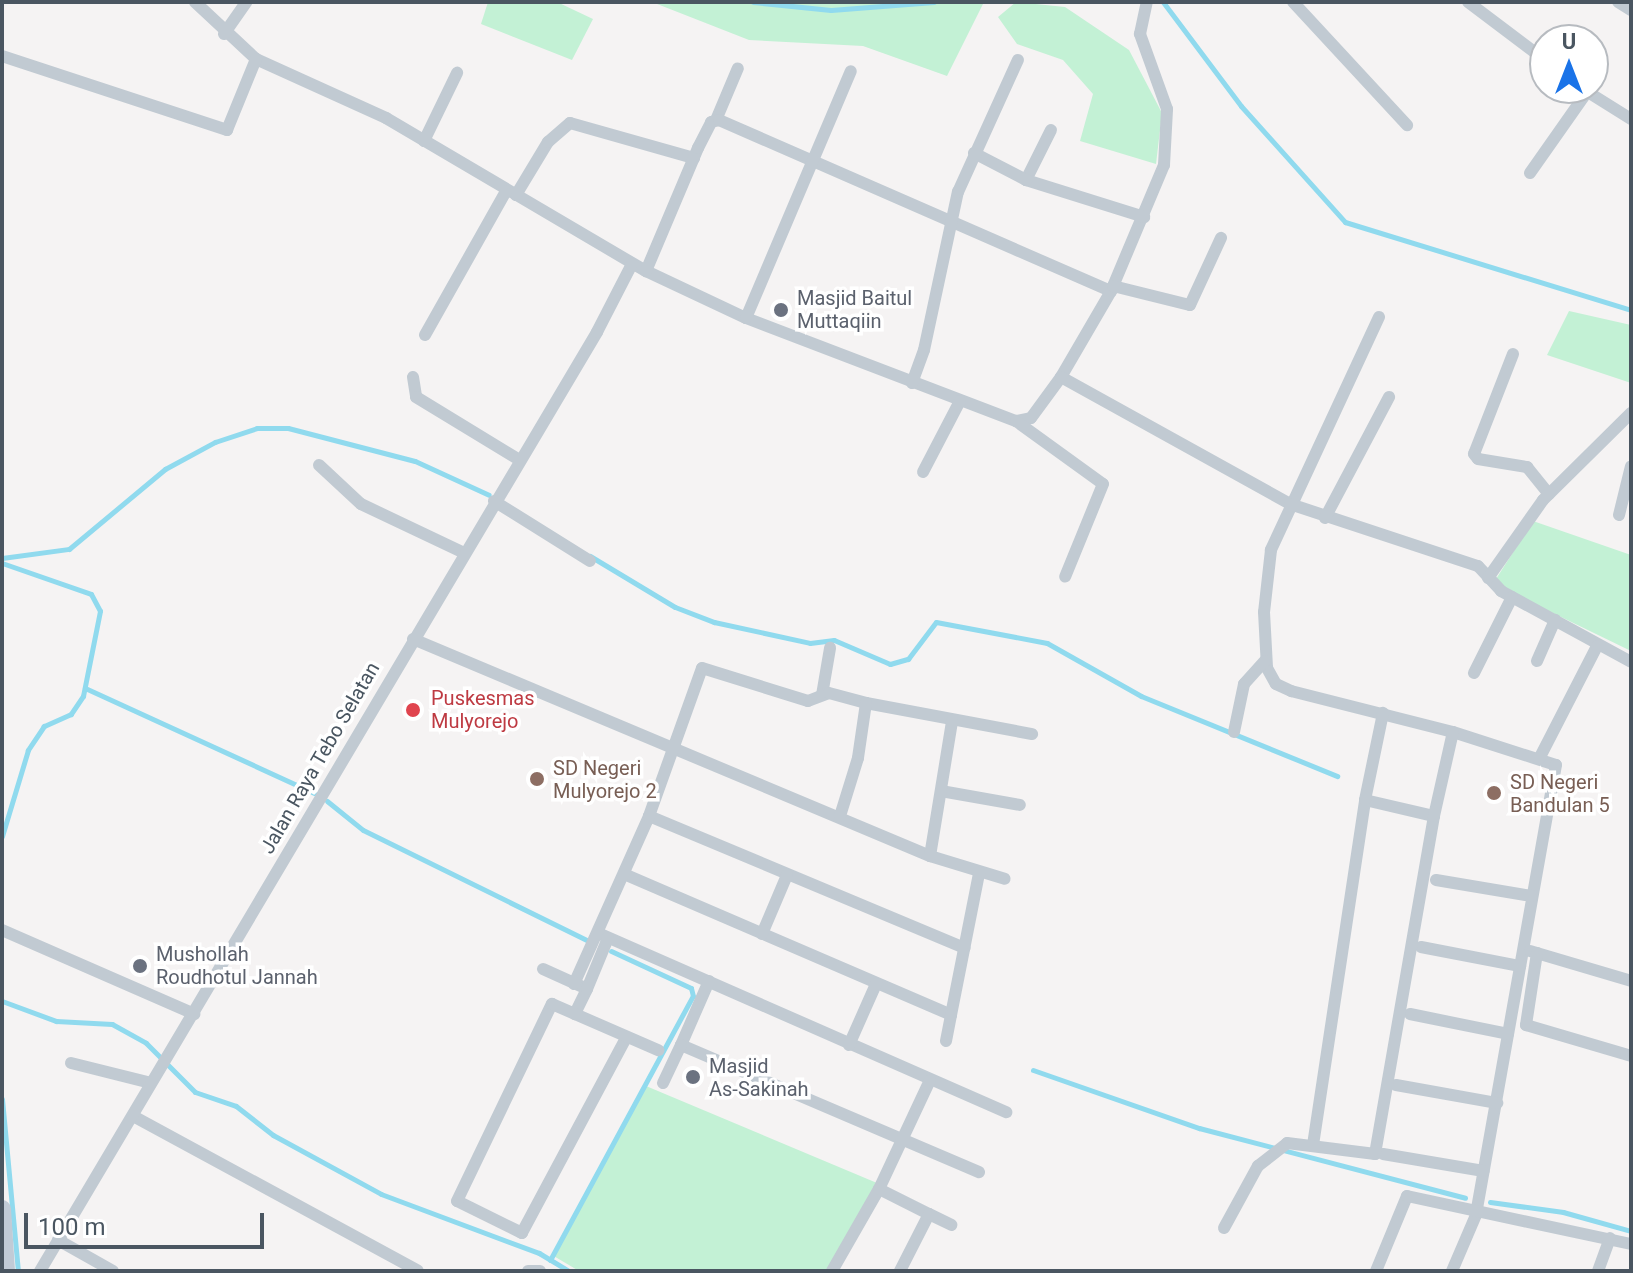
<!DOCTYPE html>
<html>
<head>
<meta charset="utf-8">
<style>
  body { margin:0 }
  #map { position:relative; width:1633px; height:1273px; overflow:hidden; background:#f5f3f3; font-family:Roboto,sans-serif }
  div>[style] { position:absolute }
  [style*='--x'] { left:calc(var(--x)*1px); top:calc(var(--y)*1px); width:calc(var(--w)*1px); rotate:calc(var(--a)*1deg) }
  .green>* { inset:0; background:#c3f1d5 }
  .stream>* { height:5px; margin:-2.5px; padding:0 2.5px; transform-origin:2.5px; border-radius:2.5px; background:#90daee }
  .minor>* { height:12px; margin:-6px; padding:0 6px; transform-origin:6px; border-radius:6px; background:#c1cad2 }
  .secondary>* { height:18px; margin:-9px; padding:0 9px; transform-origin:9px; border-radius:9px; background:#c1cbd6 }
  .dots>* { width:22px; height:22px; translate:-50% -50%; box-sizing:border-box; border:4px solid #fff; border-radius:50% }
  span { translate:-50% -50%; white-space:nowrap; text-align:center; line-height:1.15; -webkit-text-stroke:7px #fff; paint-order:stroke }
  .worship-label { font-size:20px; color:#5b616d }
  .left { translate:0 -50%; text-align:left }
  .health-label { font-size:20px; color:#be3a42 }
  .street-label { font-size:20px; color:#4a5661 }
  .education-label { font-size:20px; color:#785e54 }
  .frame { position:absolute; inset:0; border:4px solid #4a5661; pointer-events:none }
  .north { position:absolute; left:1529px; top:24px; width:80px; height:80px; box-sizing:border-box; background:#fff; border:2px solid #b7bbc0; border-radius:50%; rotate:0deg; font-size:22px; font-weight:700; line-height:32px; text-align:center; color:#4a5661 }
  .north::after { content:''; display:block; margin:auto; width:28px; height:36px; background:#1a73e8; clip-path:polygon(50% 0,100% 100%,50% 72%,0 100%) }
  .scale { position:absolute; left:24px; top:1213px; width:240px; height:36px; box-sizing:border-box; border:4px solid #4a5661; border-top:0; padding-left:10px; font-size:24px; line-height:28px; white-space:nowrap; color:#4a5661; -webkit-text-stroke:6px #fff; paint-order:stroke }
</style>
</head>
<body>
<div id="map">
  <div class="green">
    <i style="clip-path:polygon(488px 2px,557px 2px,593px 19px,572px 60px,481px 24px)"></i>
    <i style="clip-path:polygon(652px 2px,984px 2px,947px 76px,863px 46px,749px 40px)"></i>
    <i style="clip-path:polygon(1016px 2px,1065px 7px,1129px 50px,1162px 113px,1156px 164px,1080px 141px,1093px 94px,1063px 60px,1017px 44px,998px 17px)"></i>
    <i style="clip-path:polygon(1569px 311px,1631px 325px,1631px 383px,1547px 355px)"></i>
    <i style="clip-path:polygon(1533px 521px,1631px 555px,1631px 651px,1499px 587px,1496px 579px)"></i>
    <i style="clip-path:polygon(646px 1086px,877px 1183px,826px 1271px,579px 1271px,552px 1255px)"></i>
  </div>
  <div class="stream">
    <i style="--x:753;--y:2;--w:78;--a:5.9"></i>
    <i style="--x:831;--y:10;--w:103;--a:-4.4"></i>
    <i style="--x:1163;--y:2;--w:130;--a:53.1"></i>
    <i style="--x:1241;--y:106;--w:156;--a:48.1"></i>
    <i style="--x:1345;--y:222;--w:299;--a:17.1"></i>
    <i style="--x:590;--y:556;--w:99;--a:31"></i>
    <i style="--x:675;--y:607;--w:42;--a:21"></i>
    <i style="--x:714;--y:622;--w:98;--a:12.3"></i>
    <i style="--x:810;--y:643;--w:24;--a:-7"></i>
    <i style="--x:834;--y:640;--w:61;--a:23.2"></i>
    <i style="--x:890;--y:664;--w:19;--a:-16"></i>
    <i style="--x:908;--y:659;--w:46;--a:-52.9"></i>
    <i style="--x:936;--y:622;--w:113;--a:10.7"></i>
    <i style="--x:1047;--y:643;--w:108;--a:29.4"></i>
    <i style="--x:1141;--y:696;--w:212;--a:22.2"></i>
    <i style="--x:2;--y:558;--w:68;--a:-7.7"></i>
    <i style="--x:69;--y:549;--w:125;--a:-39.8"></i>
    <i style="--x:165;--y:469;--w:57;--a:-28.4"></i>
    <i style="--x:215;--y:442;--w:44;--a:-18.4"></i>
    <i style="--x:257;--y:428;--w:31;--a:0"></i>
    <i style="--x:288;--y:428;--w:131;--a:14.6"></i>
    <i style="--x:415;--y:461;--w:81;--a:24.7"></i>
    <i style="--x:2;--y:563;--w:94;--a:19.2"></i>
    <i style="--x:91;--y:594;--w:19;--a:62"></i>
    <i style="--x:100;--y:611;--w:87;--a:101.3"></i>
    <i style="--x:83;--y:696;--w:22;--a:124"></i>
    <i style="--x:71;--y:714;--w:30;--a:156"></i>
    <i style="--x:44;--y:726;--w:29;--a:124"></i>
    <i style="--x:28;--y:750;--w:90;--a:106.8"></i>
    <i style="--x:85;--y:688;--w:252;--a:24.6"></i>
    <i style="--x:327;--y:801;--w:46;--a:38.9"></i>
    <i style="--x:363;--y:830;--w:252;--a:26.2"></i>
    <i style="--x:2;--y:1001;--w:58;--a:20.3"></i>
    <i style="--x:56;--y:1021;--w:56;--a:3.1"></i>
    <i style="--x:112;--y:1024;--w:39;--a:29"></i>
    <i style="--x:146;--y:1043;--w:69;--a:45"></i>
    <i style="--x:195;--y:1092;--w:43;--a:18.9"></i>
    <i style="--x:236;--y:1106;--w:47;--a:38.1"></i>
    <i style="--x:273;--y:1135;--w:123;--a:28.6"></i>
    <i style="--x:381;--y:1194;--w:169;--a:20.5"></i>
    <i style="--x:539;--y:1253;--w:35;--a:31"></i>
    <i style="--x:1033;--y:1070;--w:176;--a:19.3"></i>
    <i style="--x:1199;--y:1128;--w:275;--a:14.7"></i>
    <i style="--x:2;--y:1099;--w:172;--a:84.7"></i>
    <i style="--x:1490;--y:1202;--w:74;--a:7.8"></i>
    <i style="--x:1563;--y:1212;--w:71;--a:15.6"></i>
    <i style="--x:550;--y:1260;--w:300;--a:-61.6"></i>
    <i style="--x:693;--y:996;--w:8;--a:-104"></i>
    <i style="--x:691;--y:988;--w:88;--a:-155.2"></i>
  </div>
  <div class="minor">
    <i style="--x:195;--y:2;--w:83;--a:43.1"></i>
    <i style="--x:256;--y:59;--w:143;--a:24.4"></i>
    <i style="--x:386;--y:118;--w:302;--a:30.5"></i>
    <i style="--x:646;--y:271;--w:110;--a:25.2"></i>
    <i style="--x:746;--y:318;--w:289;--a:20.9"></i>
    <i style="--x:1016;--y:421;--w:15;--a:-11"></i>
    <i style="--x:1031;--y:418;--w:51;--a:-53.8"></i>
    <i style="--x:1061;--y:377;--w:99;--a:-59.8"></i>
    <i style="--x:1111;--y:291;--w:137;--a:-67.2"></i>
    <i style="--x:1164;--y:165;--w:56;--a:-86.9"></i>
    <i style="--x:1167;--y:109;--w:80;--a:-109.8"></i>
    <i style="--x:1140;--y:34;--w:33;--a:-78"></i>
    <i style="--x:1293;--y:2;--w:168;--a:47.2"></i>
    <i style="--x:1468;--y:2;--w:96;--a:37"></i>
    <i style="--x:1618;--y:2;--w:15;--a:32"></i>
    <i style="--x:224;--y:34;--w:39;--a:-55"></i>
    <i style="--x:2;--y:56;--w:237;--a:18.2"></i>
    <i style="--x:227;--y:130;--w:77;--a:-67.8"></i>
    <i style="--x:1583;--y:89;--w:57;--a:32"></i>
    <i style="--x:716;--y:120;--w:56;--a:-67.1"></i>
    <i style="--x:1051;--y:130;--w:56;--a:116.6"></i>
    <i style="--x:1026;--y:180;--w:124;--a:17.4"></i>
    <i style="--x:424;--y:141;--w:76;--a:-64.1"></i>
    <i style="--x:974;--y:153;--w:59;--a:27.4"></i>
    <i style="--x:1530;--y:173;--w:99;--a:-54.9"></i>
    <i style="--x:516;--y:195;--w:62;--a:-58.9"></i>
    <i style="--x:548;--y:142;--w:29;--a:-41"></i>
    <i style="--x:570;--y:123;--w:129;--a:15.8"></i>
    <i style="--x:646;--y:271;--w:134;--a:-67.1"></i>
    <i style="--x:698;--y:148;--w:29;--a:-63"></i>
    <i style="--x:711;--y:122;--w:8;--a:-14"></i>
    <i style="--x:719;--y:120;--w:428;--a:23.6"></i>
    <i style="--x:1113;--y:286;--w:79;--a:13.9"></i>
    <i style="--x:1190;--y:305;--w:74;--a:-65.2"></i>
    <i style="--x:1379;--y:317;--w:257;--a:114.9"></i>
    <i style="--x:1271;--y:550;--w:62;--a:96.4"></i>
    <i style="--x:1264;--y:612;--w:56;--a:86.9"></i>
    <i style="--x:1267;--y:668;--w:18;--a:61"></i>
    <i style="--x:1276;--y:684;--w:17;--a:25"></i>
    <i style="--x:1291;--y:691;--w:167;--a:14.2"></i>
    <i style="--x:1453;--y:732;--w:108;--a:17.8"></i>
    <i style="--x:1556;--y:765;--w:457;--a:100.1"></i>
    <i style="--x:1476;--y:1215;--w:61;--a:113.2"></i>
    <i style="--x:746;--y:318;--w:268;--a:-67"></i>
    <i style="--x:425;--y:335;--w:165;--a:-60.6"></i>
    <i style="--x:1513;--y:354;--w:107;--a:111.3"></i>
    <i style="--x:1474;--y:454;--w:6;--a:51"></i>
    <i style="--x:1478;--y:459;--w:50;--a:9.3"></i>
    <i style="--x:1527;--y:467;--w:35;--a:51"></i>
    <i style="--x:413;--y:377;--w:20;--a:81"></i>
    <i style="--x:416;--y:397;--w:119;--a:31.3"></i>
    <i style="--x:1061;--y:377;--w:262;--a:29"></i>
    <i style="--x:1290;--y:504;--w:198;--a:18.3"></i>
    <i style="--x:1478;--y:566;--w:34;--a:47"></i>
    <i style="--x:1501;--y:591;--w:148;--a:28.6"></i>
    <i style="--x:912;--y:383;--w:35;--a:-70"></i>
    <i style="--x:924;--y:350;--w:162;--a:-77.9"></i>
    <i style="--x:958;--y:192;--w:145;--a:-65.6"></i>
    <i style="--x:1016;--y:421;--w:107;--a:35.9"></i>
    <i style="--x:1103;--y:484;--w:100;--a:112.2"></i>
    <i style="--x:319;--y:465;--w:57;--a:42.9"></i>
    <i style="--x:361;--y:504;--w:114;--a:25.4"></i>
    <i style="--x:923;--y:472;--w:80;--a:-62.5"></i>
    <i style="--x:494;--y:501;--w:113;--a:32"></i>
    <i style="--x:1619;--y:515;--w:50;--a:-76.2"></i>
    <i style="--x:1325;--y:518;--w:137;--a:-62.1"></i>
    <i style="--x:1488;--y:578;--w:95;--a:-54.8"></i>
    <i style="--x:1543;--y:500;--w:124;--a:-44.7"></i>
    <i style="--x:413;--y:639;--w:561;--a:22.77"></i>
    <i style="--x:930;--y:856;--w:78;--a:17"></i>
    <i style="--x:1537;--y:661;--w:45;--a:-66.3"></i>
    <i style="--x:1474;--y:673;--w:85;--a:-63.4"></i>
    <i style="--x:822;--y:695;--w:48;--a:-80.3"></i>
    <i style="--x:866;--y:703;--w:169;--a:10.6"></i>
    <i style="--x:1234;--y:732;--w:49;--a:-78.2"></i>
    <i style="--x:1244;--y:684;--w:31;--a:-48"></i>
    <i style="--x:1539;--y:759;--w:127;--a:-62.8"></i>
    <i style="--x:941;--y:791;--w:80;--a:10"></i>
    <i style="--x:1365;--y:800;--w:71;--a:13.1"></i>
    <i style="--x:649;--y:816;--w:342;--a:22.7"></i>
    <i style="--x:930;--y:856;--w:137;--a:-80.7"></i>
    <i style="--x:624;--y:874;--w:356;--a:23.3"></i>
    <i style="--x:951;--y:1015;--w:145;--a:-78.8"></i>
    <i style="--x:1436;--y:880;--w:97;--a:9.5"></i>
    <i style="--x:2;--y:930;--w:210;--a:23.6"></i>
    <i style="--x:598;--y:933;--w:446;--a:23.7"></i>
    <i style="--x:762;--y:934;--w:64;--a:-67"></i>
    <i style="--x:1421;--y:947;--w:101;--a:10.9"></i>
    <i style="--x:1530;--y:951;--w:105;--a:16.5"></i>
    <i style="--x:1537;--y:953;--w:73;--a:98.7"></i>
    <i style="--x:1526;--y:1025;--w:109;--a:16.4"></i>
    <i style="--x:543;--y:969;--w:48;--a:24.4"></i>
    <i style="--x:587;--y:989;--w:28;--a:116"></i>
    <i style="--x:709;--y:981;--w:70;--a:113.6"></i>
    <i style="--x:681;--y:1045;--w:324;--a:23.1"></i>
    <i style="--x:574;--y:984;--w:184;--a:-65.9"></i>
    <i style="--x:649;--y:816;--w:157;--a:-70.3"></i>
    <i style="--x:702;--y:668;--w:111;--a:17.3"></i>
    <i style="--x:808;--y:701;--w:22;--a:-21"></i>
    <i style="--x:829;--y:693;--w:38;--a:15"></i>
    <i style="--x:866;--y:703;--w:56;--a:98.3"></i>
    <i style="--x:858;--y:758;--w:61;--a:107.2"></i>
    <i style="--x:587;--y:989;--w:55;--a:-67.6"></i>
    <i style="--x:1410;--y:1014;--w:100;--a:11.5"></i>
    <i style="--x:626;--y:1038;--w:221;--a:118.1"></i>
    <i style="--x:522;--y:1233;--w:72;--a:-153.8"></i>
    <i style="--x:457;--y:1201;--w:219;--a:-64.3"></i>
    <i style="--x:552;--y:1004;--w:116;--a:23.5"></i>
    <i style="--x:946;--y:1041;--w:26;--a:-79"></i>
    <i style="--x:849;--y:1045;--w:67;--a:-66.1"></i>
    <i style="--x:71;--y:1063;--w:82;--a:14"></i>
    <i style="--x:663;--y:1083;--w:42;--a:-64.7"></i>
    <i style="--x:1396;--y:1085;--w:103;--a:10.1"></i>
    <i style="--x:133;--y:1116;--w:324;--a:28.5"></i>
    <i style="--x:1313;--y:1145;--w:349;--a:-81.4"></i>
    <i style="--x:1365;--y:800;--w:89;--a:-78.3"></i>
    <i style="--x:1383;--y:1154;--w:102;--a:9.6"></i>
    <i style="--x:879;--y:1189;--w:56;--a:26.6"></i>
    <i style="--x:929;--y:1214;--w:64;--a:117"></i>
    <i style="--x:929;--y:1214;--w:25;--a:26"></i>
    <i style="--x:1224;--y:1228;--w:71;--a:-61.3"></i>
    <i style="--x:1258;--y:1166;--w:37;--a:-38"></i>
    <i style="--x:1287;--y:1143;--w:89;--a:7.1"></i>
    <i style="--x:1375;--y:1154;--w:343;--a:-80.1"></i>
    <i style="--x:1434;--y:816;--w:86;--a:-77.3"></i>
    <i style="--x:58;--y:1240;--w:63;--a:29.4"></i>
    <i style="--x:40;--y:1271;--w:1092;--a:-59.32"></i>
    <i style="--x:597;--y:332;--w:76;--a:-62.8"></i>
    <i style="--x:528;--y:1271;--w:12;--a:0"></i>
    <i style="--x:832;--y:1271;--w:95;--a:-60.2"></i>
    <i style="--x:879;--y:1189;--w:120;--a:-64.9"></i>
    <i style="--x:1376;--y:1271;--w:81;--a:-67.5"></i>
    <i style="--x:1407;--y:1196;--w:229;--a:12.1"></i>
    <i style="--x:1598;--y:1271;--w:35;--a:-70"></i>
  </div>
  <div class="secondary">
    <i style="--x:2;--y:1209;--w:62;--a:86.3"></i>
  </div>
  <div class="dots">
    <i style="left:781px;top:310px;background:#6b7280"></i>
    <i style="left:413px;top:710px;background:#e0444e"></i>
    <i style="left:537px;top:779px;background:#8d6e63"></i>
    <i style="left:1494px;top:793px;background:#8d6e63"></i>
    <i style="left:140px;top:966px;background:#6b7280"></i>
    <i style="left:693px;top:1077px;background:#6b7280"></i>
  </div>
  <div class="worship-label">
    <span class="left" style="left:797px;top:310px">Masjid Baitul<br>Muttaqiin</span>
    <span class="left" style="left:156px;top:966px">Mushollah<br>Roudhotul Jannah</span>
    <span class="left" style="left:709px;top:1078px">Masjid<br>As-Sakinah</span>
  </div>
  <div class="health-label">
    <span class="left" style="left:431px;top:710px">Puskesmas<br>Mulyorejo</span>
  </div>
  <div class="street-label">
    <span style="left:320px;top:758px;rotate:-60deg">Jalan Raya Tebo Selatan</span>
  </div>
  <div class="education-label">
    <span class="left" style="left:553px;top:780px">SD Negeri<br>Mulyorejo 2</span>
    <span class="left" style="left:1510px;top:794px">SD Negeri<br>Bandulan 5</span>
  </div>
  <div class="frame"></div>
  <div class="north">U</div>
  <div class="scale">100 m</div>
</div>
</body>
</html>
